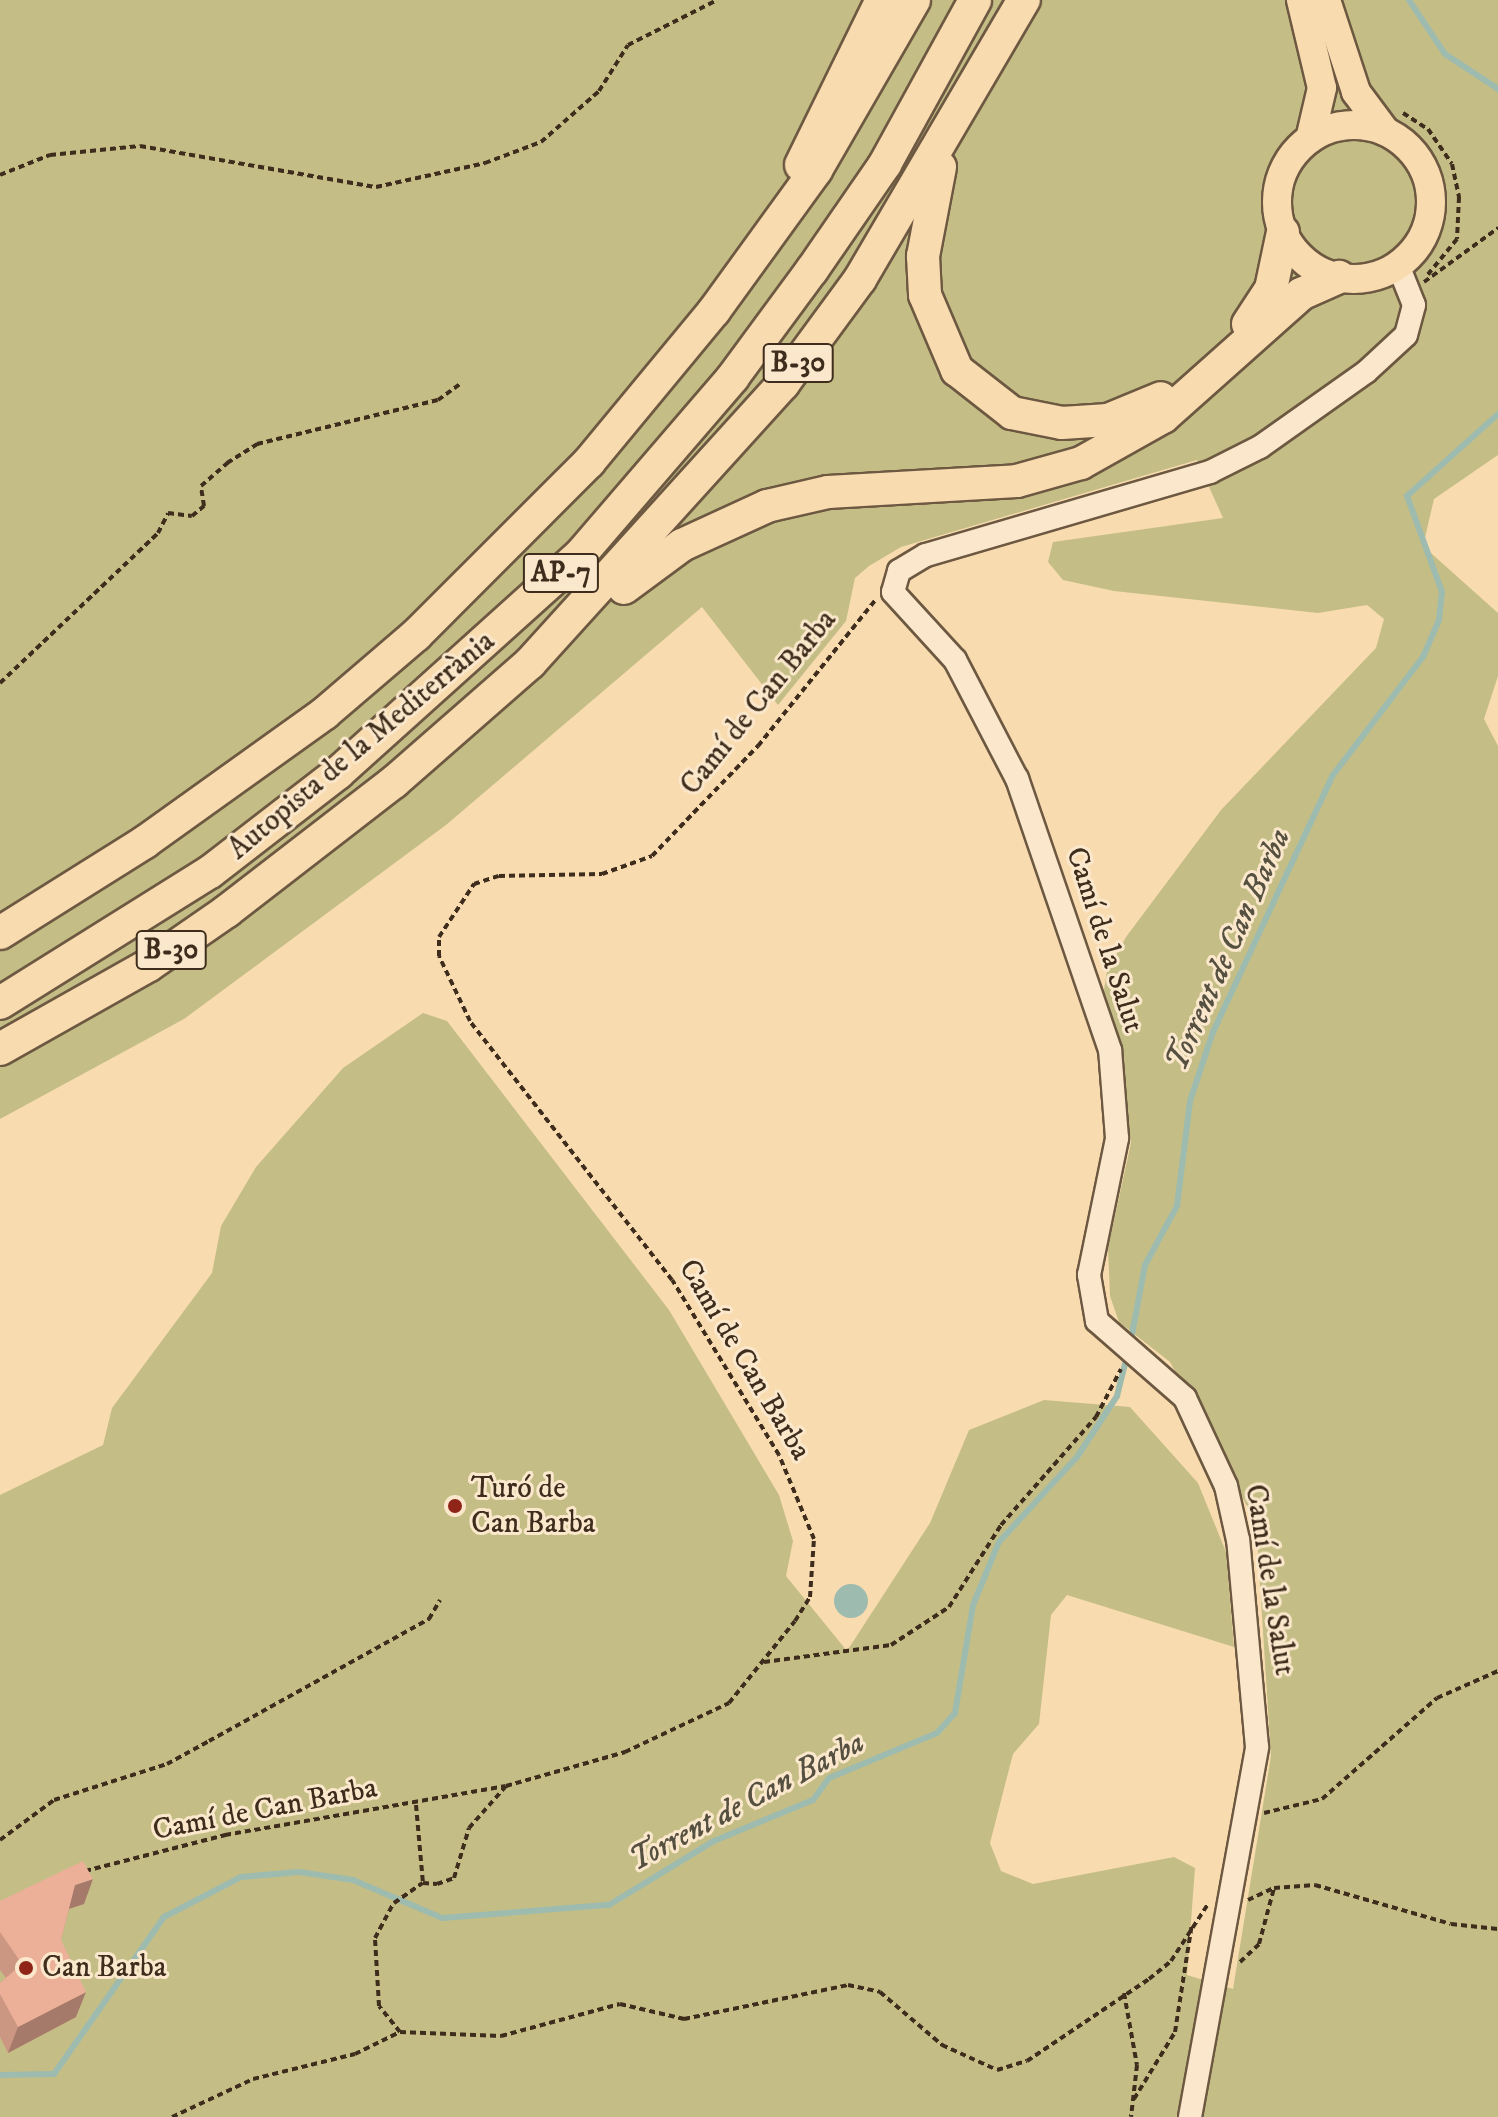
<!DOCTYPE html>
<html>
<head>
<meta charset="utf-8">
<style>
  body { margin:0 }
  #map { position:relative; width:1498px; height:2117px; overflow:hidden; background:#f9dbb0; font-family:"IM FELL DW Pica",serif }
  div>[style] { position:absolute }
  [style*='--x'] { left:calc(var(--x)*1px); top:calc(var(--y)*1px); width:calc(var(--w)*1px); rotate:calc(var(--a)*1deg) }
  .green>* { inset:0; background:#c4be86 }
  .water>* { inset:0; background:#9ebbaf }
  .round { border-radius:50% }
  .stream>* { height:6px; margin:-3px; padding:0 3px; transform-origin:3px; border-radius:3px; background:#9ebbaf }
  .path>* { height:4px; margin-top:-2px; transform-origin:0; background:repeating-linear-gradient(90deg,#3e2c1c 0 6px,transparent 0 10px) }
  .roads { filter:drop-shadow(2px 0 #6d5841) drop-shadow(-2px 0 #6d5841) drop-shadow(0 2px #6d5841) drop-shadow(0 -2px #6d5841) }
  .minor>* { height:22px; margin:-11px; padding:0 11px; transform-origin:11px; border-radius:11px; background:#fbe8cc }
  .major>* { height:28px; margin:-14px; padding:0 14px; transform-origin:14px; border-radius:14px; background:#f9dbb0 }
  .major>.ring { margin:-14px; padding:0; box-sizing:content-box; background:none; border:28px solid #f9dbb0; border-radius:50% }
  .highway>* { height:32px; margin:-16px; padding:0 16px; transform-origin:16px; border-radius:16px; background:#f9dbb0 }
  .wall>* { inset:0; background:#cb9682 }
  .shaded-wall>* { inset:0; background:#a57a6a }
  .building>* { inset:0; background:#ecaf97 }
  .dots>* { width:22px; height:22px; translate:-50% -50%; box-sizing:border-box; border:4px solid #fbe8cc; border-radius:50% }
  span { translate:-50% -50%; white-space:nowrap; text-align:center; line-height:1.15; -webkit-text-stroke:6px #fbe8cc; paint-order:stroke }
  .shield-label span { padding:2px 6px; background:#fbe8cc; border:2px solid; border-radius:6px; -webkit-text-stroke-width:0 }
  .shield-label { font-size:28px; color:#3e2c1c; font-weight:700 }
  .street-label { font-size:30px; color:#3e2c1c }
  .poi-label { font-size:30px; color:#3e2c1c }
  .left { translate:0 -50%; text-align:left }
  .water-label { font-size:32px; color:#565041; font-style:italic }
</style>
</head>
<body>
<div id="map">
  <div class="green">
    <i style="clip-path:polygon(0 0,1498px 0,1498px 455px,1434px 499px,1423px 546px,1498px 613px,1498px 676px,1484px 719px,1498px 746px,1498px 2117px,0 2117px,0 1495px,103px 1445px,112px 1408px,212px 1273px,221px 1226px,256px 1167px,343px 1068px,423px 1013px,447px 1021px,669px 1310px,779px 1495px,793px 1541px,786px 1576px,847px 1651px,930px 1523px,969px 1430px,1044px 1400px,1130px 1407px,1198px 1483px,1226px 1552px,1234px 1647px,1067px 1595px,1051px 1615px,1039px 1724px,1013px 1754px,990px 1843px,1001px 1871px,1033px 1884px,1174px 1857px,1195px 1868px,1187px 1975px,1233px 1989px,1271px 1756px,1256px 1523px,1170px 1362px,1119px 1322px,1110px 1296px,1108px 1248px,1131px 1143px,1121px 1059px,1102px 1003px,1107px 971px,1126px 937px,1221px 810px,1376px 648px,1384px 619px,1367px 605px,1318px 613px,1114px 591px,1063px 580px,1048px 562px,1053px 542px,1223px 518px,1197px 460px,901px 547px,869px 566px,855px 578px,846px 621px,778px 705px,702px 607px,446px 825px,184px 1019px,0 1119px)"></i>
  </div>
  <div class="water">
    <i class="round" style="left:834px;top:1584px;width:34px;height:34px"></i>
  </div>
  <div class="stream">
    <i style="--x:1409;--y:0;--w:65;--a:56.3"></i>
    <i style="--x:1445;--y:54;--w:64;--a:33.4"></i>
    <i style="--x:1130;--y:1345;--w:81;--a:-79.4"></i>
    <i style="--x:1145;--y:1265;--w:67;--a:-61.5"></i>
    <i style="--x:1177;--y:1206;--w:106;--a:-82.9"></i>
    <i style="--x:1190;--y:1101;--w:73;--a:-71.6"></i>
    <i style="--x:1213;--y:1032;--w:284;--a:-65"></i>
    <i style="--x:1333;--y:775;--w:148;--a:-52.7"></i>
    <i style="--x:1423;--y:657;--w:40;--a:-66.6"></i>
    <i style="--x:1439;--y:620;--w:28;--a:-84"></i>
    <i style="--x:1442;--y:592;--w:102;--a:-110"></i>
    <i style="--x:1407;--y:496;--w:122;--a:-42"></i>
    <i style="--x:0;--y:2075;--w:54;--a:-1.1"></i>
    <i style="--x:54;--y:2074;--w:192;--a:-55"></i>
    <i style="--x:164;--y:1917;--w:87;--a:-27.5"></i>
    <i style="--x:241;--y:1877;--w:58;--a:-4.9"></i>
    <i style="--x:299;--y:1872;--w:55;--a:8.4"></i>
    <i style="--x:353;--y:1880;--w:97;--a:23.1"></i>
    <i style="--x:442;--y:1918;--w:168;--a:-4.5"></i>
    <i style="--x:609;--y:1905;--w:123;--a:-31.4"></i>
    <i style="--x:714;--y:1841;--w:107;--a:-22.5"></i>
    <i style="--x:813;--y:1800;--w:27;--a:-54"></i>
    <i style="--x:829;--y:1778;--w:117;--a:-22.6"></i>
    <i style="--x:937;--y:1733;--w:27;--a:-48"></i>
    <i style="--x:955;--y:1713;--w:109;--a:-80.5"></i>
    <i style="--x:973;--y:1605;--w:68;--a:-67.6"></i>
    <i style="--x:999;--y:1542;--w:115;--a:-47.5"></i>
    <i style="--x:1077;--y:1457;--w:73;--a:-56.7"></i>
    <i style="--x:1117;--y:1396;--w:41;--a:-76"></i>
  </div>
  <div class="path">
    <i style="--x:1403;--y:113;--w:30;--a:33"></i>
    <i style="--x:1428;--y:129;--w:42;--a:55.6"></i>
    <i style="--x:1452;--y:164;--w:34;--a:78"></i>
    <i style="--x:1459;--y:197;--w:42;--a:92.7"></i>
    <i style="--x:1457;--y:239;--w:50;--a:129.4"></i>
    <i style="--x:0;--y:175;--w:54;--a:-21.8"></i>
    <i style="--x:50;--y:155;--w:90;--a:-5.7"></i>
    <i style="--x:140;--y:146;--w:240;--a:9.9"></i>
    <i style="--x:376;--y:187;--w:112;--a:-12.4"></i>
    <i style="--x:485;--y:163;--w:60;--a:-20.6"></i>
    <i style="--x:541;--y:142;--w:77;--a:-41.3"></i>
    <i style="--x:599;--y:91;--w:54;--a:-57.8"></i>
    <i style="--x:628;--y:45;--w:100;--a:-26.8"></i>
    <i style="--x:1424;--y:282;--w:92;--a:-36.1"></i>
    <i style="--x:0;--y:683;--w:218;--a:-43.5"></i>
    <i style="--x:158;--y:533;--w:22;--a:-63"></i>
    <i style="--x:168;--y:513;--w:24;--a:7"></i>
    <i style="--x:192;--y:516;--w:16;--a:-40"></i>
    <i style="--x:204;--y:506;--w:20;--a:-99"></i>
    <i style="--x:201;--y:486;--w:35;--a:-41"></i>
    <i style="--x:227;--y:463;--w:36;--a:-32"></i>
    <i style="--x:257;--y:444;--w:186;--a:-13.7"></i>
    <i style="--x:438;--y:400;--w:27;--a:-36"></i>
    <i style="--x:764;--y:1662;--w:128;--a:-7.6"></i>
    <i style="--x:891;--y:1645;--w:69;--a:-33.2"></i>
    <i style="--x:949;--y:1607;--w:97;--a:-57.6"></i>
    <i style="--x:1001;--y:1525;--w:144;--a:-48.7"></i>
    <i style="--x:1096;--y:1417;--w:54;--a:-62.5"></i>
    <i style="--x:416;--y:1805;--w:78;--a:84.9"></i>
    <i style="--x:423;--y:1883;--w:14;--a:4"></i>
    <i style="--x:437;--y:1884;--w:18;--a:-19"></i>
    <i style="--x:454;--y:1878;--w:52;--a:-73.3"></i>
    <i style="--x:469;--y:1828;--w:56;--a:-48.6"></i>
    <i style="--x:1264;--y:1813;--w:60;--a:-13.6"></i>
    <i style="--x:1322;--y:1799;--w:153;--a:-41.3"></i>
    <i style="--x:1437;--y:1698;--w:67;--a:-23.9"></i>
    <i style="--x:0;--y:1840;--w:67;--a:-36.5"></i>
    <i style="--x:54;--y:1800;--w:119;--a:-17.7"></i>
    <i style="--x:167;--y:1764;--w:48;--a:-28.7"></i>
    <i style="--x:209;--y:1741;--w:252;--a:-29"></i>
    <i style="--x:429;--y:1619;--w:22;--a:-60"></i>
    <i style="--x:85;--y:1871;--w:145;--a:-14.4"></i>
    <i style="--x:225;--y:1835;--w:285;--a:-9.9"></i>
    <i style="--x:506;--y:1786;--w:124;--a:-15.9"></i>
    <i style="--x:625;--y:1752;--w:115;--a:-25.2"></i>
    <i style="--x:729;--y:1703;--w:105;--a:-51.2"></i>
    <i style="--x:795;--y:1621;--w:28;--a:-58"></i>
    <i style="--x:810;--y:1597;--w:58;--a:-86.1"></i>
    <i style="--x:814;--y:1539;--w:91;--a:-112.6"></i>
    <i style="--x:779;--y:1455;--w:205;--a:-121.4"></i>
    <i style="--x:672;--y:1280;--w:328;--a:-128"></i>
    <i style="--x:470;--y:1021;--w:72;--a:-115.5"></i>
    <i style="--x:439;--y:956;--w:19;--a:-90"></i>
    <i style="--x:439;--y:937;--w:64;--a:-56.6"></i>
    <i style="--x:474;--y:884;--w:26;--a:-18"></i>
    <i style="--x:499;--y:876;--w:103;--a:-1.1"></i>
    <i style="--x:602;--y:874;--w:53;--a:-19.8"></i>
    <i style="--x:652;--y:856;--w:153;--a:-46.1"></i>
    <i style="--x:758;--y:746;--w:189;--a:-51.2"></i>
    <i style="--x:1248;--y:1900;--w:29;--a:-25"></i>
    <i style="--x:1274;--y:1888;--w:41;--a:-4.2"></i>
    <i style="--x:1315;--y:1885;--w:141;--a:16"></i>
    <i style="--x:1451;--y:1924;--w:47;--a:6.1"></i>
    <i style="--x:1240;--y:1962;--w:26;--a:-43"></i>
    <i style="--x:1259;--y:1944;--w:58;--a:-75"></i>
    <i style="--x:1124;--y:1993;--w:73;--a:79.8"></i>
    <i style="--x:1137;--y:2065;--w:52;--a:96.6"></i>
    <i style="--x:400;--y:2032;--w:33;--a:-129"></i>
    <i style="--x:379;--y:2006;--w:68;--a:-93.4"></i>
    <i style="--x:375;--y:1938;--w:40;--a:-62"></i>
    <i style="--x:394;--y:1903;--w:35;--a:-35"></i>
    <i style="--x:1134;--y:2099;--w:79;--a:-58.5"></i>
    <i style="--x:1175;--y:2032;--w:109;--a:-81.1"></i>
    <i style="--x:172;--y:2117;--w:89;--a:-25.1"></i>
    <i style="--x:253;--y:2079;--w:105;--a:-13.8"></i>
    <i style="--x:355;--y:2054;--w:50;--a:-26.1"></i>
    <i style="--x:400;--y:2032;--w:101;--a:2.3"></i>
    <i style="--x:501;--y:2036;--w:123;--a:-15.1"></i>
    <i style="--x:620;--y:2004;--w:66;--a:13.2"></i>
    <i style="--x:684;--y:2019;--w:167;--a:-11.7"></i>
    <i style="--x:848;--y:1985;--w:33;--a:12"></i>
    <i style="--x:880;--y:1992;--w:82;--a:40.5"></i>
    <i style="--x:942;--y:2045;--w:60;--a:24.4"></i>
    <i style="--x:997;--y:2070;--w:31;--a:-17"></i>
    <i style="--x:1027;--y:2061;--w:147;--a:-33.9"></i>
    <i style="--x:1149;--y:1979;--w:28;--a:-39"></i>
    <i style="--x:1171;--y:1961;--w:68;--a:-57"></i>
  </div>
  <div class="roads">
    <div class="minor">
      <i style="--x:1190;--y:2117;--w:376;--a:-79.7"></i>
      <i style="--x:1257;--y:1747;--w:208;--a:-95.2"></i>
      <i style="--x:1238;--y:1540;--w:55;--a:-102.5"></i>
      <i style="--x:1226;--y:1486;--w:97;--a:-115"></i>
      <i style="--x:1185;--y:1398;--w:117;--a:-138.8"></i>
      <i style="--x:1097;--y:1321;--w:47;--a:-99.9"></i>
      <i style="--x:1089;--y:1275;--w:140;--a:-78.4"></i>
      <i style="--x:1117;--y:1138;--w:88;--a:-94.5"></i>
      <i style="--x:1110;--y:1050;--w:287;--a:-108.9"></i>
      <i style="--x:1017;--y:779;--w:134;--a:-117.5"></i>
      <i style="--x:955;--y:660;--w:92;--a:-132.4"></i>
      <i style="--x:893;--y:592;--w:22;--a:-74"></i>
      <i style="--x:899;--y:571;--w:31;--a:-31"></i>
      <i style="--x:926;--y:555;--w:296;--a:-16.3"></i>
      <i style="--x:1210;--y:472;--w:56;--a:-26.6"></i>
      <i style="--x:1260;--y:447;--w:130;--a:-35.3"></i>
      <i style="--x:1366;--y:372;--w:54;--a:-42.8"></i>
      <i style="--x:1406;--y:335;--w:31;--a:-75"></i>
      <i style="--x:1414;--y:305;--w:43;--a:-111.8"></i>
    </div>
    <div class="major">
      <i style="--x:1301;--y:0;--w:90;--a:76.6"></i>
      <i style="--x:1322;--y:88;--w:52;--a:103.2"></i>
      <i style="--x:1326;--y:0;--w:97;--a:71.9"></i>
      <i style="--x:1356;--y:92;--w:49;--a:53.4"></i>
      <i class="ring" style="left:1277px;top:125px;width:126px;height:126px"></i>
    </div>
    <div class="highway">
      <i style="--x:801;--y:165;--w:184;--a:-63.9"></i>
      <i style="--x:940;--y:167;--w:91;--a:100.8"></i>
      <i style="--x:923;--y:256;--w:39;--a:87"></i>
      <i style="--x:925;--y:295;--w:82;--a:66.9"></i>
      <i style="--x:957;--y:370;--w:70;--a:38"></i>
      <i style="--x:1012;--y:413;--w:51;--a:11.3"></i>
      <i style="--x:1062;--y:423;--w:46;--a:-3.7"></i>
      <i style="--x:1108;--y:420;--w:57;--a:-22.5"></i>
      <i style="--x:1248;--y:324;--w:42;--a:-56.7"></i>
      <i style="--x:1271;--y:289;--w:58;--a:-78.1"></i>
      <i style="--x:624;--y:588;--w:72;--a:-36.6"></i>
      <i style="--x:682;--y:545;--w:94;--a:-24.6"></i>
      <i style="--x:767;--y:506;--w:63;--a:-12.9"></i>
      <i style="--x:828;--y:492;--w:189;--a:-3.3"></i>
      <i style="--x:1017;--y:481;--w:66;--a:-15.7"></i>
      <i style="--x:1081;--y:463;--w:94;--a:-29.3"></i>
      <i style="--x:1163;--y:417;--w:185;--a:-41.7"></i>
      <i style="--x:1301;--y:294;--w:42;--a:-24.1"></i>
      <i style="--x:0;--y:933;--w:171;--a:-32.1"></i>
      <i style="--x:145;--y:842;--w:221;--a:-35.6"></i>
      <i style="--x:325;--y:713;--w:120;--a:-40.6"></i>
      <i style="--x:416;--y:635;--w:245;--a:-45"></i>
      <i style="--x:589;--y:462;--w:196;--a:-50.4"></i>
      <i style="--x:714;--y:311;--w:174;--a:-54.1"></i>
      <i style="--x:816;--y:170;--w:196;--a:-60"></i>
      <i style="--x:0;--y:1003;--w:248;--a:-32"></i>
      <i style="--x:210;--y:872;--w:162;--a:-37.7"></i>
      <i style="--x:338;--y:773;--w:327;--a:-42"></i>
      <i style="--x:581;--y:554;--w:233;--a:-49.3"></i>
      <i style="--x:733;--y:377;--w:133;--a:-53.6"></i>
      <i style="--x:812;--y:270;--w:129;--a:-55.4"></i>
      <i style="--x:885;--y:164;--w:187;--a:-61.2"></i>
      <i style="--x:0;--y:1049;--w:171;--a:-29.4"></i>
      <i style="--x:149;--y:965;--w:95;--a:-34.7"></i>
      <i style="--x:227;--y:911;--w:211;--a:-37.7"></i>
      <i style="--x:394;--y:782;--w:181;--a:-41.2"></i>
      <i style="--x:530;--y:663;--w:377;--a:-47.8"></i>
      <i style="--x:783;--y:384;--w:130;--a:-53.7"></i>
      <i style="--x:860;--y:279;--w:324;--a:-59.6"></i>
    </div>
  </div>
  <div class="wall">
    <i style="clip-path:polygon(0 1901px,84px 1904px,69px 1909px,61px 1940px,76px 2017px,8px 2053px,0 2037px,0 1983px,6px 1978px,0 1970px)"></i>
  </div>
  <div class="shaded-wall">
    <i style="clip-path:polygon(93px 1879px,84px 1904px,65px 1910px,75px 1885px)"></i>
    <i style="clip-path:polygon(86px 1992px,76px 2017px,8px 2053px,18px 2027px)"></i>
  </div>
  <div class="building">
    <i style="clip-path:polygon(83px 1861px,93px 1879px,75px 1885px,61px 1940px,86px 1992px,18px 2027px,0 1994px,0 1983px,22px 1964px,0 1932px,0 1901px)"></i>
  </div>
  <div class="dots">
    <i style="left:455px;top:1506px;background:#8f2418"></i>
    <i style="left:26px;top:1968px;background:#8f2418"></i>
  </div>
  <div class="shield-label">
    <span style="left:798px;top:363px">B-30</span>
    <span style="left:561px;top:573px">AP-7</span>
    <span style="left:171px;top:950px">B-30</span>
  </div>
  <div class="street-label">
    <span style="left:759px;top:703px;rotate:-51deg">Camí de Can Barba</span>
    <span style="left:362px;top:746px;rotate:-40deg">Autopista de la Mediterrània</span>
    <span style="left:1104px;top:940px;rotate:72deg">Camí de la Salut</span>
    <span style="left:744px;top:1360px;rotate:59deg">Camí de Can Barba</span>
    <span style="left:1269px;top:1580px;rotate:81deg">Camí de la Salut</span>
    <span style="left:265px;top:1810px;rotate:-11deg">Camí de Can Barba</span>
  </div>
  <div class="poi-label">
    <span class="left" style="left:471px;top:1506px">Turó de<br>Can Barba</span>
    <span class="left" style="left:42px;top:1968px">Can Barba</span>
  </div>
  <div class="water-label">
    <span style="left:1229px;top:950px;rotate:-66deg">Torrent de Can Barba</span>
    <span style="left:747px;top:1802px;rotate:-28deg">Torrent de Can Barba</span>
  </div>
</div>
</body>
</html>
